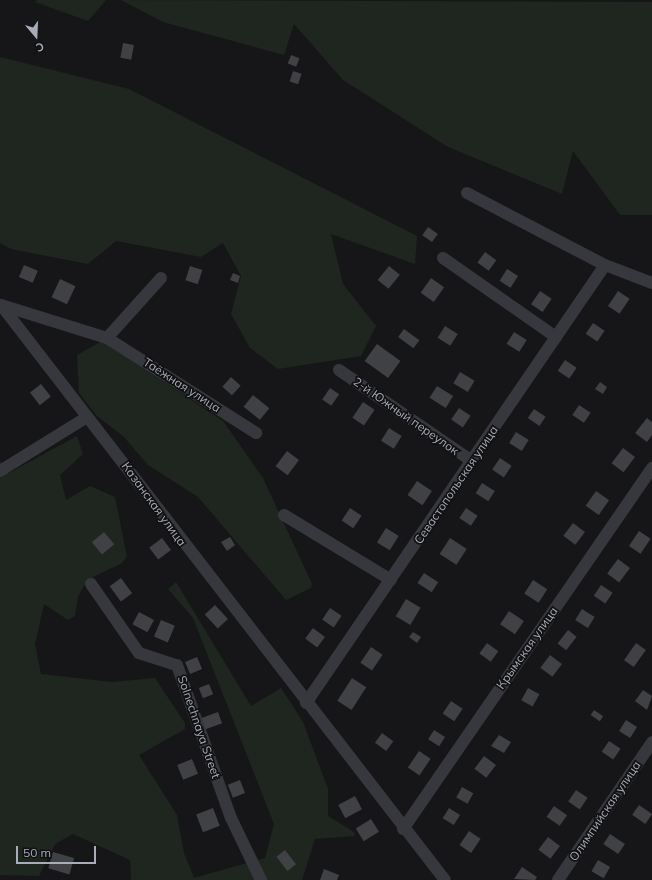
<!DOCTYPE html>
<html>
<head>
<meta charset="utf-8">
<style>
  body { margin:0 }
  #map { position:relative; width:652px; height:880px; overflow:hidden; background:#161618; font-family:Mulish,sans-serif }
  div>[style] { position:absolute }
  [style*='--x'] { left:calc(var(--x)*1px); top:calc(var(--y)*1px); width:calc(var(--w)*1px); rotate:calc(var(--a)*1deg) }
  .green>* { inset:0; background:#1e261f }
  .building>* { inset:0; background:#404145; transform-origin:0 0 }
  .minor>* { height:12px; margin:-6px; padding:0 6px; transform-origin:6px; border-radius:6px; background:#37383d }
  span { translate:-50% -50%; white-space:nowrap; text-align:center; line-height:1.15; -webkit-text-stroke:3.5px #111113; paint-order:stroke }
  .street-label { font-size:12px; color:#a8adb8 }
  .north { position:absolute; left:16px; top:16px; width:40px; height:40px; -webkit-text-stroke:3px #111113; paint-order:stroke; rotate:161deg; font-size:11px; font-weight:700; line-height:16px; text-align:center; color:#a8adb8 }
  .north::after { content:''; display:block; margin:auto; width:14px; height:18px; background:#a8adb8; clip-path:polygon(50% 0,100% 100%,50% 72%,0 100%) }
  .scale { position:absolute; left:16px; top:846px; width:80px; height:18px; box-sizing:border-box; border:2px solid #a8adb8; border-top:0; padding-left:5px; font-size:12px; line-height:14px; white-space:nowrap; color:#a8adb8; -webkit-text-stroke:3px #111113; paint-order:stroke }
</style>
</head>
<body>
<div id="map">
  <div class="green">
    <i style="clip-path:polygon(37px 0,106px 0,88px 21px,35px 2px)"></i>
    <i style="clip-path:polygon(121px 0,652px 2px,652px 215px,620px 215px,573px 151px,562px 194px,448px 147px,343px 80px,294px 24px,284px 55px,163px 22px)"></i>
    <i style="clip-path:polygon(0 57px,129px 89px,417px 236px,415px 264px,331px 234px,343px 284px,376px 326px,361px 356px,278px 369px,250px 348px,231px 314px,241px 276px,223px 243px,201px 257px,116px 241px,88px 264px,11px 249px,0 243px)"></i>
    <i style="clip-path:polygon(102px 341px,223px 421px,263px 478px,312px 584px,311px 588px,286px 600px,198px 497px,148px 465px,124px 437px,96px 415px,79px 393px,77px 355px)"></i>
    <i style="clip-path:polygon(77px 436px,83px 454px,60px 475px,66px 500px,90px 486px,115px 497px,127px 557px,122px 563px,87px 580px,78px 597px,75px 616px,68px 620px,44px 604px,35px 644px,41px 674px,112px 682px,155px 678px,185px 723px,185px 729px,139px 755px,177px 815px,184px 853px,194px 878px,265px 858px,274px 824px,193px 618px,168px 589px,176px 582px,251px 706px,281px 688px,303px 722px,328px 789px,328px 816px,354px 832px,355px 836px,315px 839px,302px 880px,131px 880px,130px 860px,73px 834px,55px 844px,39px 876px,0 875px,0 461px,9px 473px)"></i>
  </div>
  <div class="building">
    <i style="left:123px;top:43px;width:11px;height:15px;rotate:10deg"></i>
    <i style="left:291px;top:55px;width:9px;height:9px;rotate:21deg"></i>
    <i style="left:293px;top:71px;width:9px;height:11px;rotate:18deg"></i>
    <i style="left:428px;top:227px;width:12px;height:10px;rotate:35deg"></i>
    <i style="left:485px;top:252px;width:14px;height:13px;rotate:36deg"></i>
    <i style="left:24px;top:265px;width:15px;height:13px;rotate:23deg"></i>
    <i style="left:190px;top:266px;width:13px;height:15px;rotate:18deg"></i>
    <i style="left:389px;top:266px;width:14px;height:18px;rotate:39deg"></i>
    <i style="left:507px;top:269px;width:13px;height:14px;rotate:32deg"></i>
    <i style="clip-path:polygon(233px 273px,240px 276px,238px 283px,230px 280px)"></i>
    <i style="left:431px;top:278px;width:16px;height:18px;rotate:35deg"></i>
    <i style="left:60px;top:279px;width:17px;height:20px;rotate:25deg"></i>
    <i style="left:540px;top:291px;width:14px;height:16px;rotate:34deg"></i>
    <i style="left:618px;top:291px;width:14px;height:18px;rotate:34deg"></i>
    <i style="left:593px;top:323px;width:14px;height:13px;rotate:34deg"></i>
    <i style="left:445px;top:326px;width:15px;height:14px;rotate:32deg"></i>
    <i style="left:404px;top:329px;width:19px;height:10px;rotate:36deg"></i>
    <i style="left:514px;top:332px;width:15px;height:14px;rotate:32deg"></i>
    <i style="left:377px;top:344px;width:29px;height:21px;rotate:36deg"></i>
    <i style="left:565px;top:360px;width:14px;height:13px;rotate:34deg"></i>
    <i style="left:460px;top:372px;width:17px;height:13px;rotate:31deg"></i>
    <i style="left:231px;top:377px;width:13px;height:13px;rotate:42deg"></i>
    <i style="clip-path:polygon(600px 382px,607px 387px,603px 394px,595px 389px)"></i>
    <i style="left:41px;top:384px;width:16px;height:14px;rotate:52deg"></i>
    <i style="left:437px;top:386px;width:19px;height:14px;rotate:32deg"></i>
    <i style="left:330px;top:388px;width:11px;height:14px;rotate:34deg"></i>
    <i style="left:253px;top:395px;width:21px;height:15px;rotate:39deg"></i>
    <i style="left:363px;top:402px;width:14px;height:19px;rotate:34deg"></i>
    <i style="left:579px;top:405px;width:14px;height:12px;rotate:34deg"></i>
    <i style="left:459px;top:408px;width:14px;height:14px;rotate:34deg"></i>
    <i style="left:534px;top:409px;width:14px;height:11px;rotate:34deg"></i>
    <i style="clip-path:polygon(647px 418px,652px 422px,652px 435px,647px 442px,635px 433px)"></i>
    <i style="left:389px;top:428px;width:15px;height:15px;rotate:32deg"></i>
    <i style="left:516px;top:432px;width:15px;height:13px;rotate:32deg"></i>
    <i style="left:623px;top:448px;width:15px;height:19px;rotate:37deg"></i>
    <i style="left:287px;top:451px;width:15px;height:19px;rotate:37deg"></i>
    <i style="left:500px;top:458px;width:14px;height:14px;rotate:34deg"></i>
    <i style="left:417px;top:481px;width:18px;height:17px;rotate:34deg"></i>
    <i style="left:482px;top:483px;width:15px;height:12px;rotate:32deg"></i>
    <i style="left:596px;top:491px;width:16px;height:18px;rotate:35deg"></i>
    <i style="left:350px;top:508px;width:14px;height:15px;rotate:34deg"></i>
    <i style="left:466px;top:508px;width:14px;height:12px;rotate:34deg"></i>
    <i style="left:573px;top:523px;width:15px;height:16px;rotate:37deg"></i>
    <i style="left:386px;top:528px;width:15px;height:17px;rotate:32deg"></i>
    <i style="left:639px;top:531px;width:14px;height:18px;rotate:34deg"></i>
    <i style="left:104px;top:532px;width:16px;height:16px;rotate:50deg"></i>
    <i style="clip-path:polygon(230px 537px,235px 545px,227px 551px,221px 542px)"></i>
    <i style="left:162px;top:538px;width:15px;height:16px;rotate:53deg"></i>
    <i style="left:450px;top:538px;width:20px;height:19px;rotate:33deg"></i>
    <i style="left:618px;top:559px;width:15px;height:18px;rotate:37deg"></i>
    <i style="left:424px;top:573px;width:17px;height:12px;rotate:33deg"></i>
    <i style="left:121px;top:578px;width:19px;height:14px;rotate:54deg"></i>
    <i style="left:533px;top:580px;width:17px;height:16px;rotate:33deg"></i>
    <i style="left:601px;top:585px;width:14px;height:13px;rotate:34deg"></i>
    <i style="left:406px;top:599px;width:17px;height:20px;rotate:31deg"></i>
    <i style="left:215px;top:605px;width:19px;height:14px;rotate:47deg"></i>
    <i style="left:330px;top:608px;width:14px;height:14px;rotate:34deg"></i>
    <i style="left:582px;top:609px;width:15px;height:13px;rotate:32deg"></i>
    <i style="left:509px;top:611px;width:18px;height:16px;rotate:34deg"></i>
    <i style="left:139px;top:612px;width:17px;height:14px;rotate:28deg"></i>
    <i style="left:161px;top:620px;width:15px;height:18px;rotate:23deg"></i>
    <i style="left:313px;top:628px;width:15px;height:13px;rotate:37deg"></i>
    <i style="left:568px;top:630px;width:11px;height:17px;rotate:38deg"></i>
    <i style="clip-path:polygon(413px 632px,421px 637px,417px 643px,409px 637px)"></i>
    <i style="left:487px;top:643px;width:14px;height:13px;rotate:36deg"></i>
    <i style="left:636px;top:643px;width:12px;height:21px;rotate:35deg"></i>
    <i style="left:371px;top:647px;width:14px;height:19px;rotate:34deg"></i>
    <i style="left:550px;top:655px;width:15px;height:16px;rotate:37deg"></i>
    <i style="left:197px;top:657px;width:13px;height:13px;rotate:67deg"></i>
    <i style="left:352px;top:678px;width:17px;height:27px;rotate:33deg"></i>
    <i style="left:209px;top:684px;width:11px;height:11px;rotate:68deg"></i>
    <i style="left:528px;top:688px;width:13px;height:14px;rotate:29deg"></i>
    <i style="clip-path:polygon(643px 690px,652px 696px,647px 710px,635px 701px)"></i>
    <i style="left:451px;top:701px;width:14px;height:15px;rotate:34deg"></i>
    <i style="left:594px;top:710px;width:11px;height:6px;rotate:34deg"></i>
    <i style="left:218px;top:712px;width:12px;height:21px;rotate:70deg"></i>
    <i style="left:626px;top:720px;width:13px;height:13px;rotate:32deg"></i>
    <i style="left:434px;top:730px;width:13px;height:11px;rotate:32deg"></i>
    <i style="left:382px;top:733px;width:14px;height:12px;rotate:36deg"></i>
    <i style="clip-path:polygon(499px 735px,511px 742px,504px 753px,491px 746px)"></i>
    <i style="left:609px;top:741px;width:14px;height:13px;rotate:34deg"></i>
    <i style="left:419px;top:751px;width:14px;height:20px;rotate:34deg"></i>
    <i style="left:484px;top:756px;width:15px;height:16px;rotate:37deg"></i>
    <i style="left:192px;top:759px;width:16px;height:16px;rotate:68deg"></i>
    <i style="left:240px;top:780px;width:14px;height:13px;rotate:69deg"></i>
    <i style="left:462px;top:787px;width:13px;height:12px;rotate:29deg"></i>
    <i style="left:576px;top:790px;width:14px;height:14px;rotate:34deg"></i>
    <i style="left:355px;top:796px;width:15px;height:19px;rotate:62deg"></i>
    <i style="left:639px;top:805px;width:16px;height:12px;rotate:35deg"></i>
    <i style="left:554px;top:806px;width:16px;height:13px;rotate:35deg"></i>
    <i style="left:213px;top:808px;width:19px;height:18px;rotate:69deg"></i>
    <i style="left:449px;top:808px;width:13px;height:12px;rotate:32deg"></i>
    <i style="left:371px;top:819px;width:15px;height:18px;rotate:58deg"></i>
    <i style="left:469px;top:831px;width:14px;height:17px;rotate:34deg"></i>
    <i style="left:610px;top:834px;width:18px;height:12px;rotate:34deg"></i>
    <i style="left:548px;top:837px;width:15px;height:16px;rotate:37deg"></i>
    <i style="left:285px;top:850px;width:18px;height:11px;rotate:52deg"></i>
    <i style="left:53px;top:852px;width:22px;height:17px;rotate:16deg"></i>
    <i style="left:598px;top:860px;width:14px;height:13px;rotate:30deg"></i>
    <i style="clip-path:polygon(522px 867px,537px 877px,535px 880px,514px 879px)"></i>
    <i style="clip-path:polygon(324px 869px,339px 875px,337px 880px,320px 880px)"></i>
  </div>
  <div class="minor">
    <i style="--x:467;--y:193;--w:156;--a:27.6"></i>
    <i style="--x:605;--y:265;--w:50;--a:21"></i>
    <i style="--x:443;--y:258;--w:138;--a:35"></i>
    <i style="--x:161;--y:278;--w:81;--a:132"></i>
    <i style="--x:107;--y:338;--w:177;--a:32.5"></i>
    <i style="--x:1;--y:305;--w:726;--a:52.33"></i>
    <i style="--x:1;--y:305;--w:111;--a:17.3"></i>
    <i style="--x:339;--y:370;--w:161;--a:34.4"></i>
    <i style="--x:0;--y:471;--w:102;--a:-31.8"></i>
    <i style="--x:284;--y:515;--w:125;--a:31.3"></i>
    <i style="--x:91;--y:584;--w:84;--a:55.2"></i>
    <i style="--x:139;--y:653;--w:40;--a:18"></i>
    <i style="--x:177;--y:665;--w:162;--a:70.6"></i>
    <i style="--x:231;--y:818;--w:69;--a:64.2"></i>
    <i style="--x:306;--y:703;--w:530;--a:-55.68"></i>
    <i style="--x:403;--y:829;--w:439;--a:-55.4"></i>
    <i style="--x:558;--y:880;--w:167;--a:-55.7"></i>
  </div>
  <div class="street-label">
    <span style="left:182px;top:385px;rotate:33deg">Таёжная улица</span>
    <span style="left:406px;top:416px;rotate:35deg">2-й Южный переулок</span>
    <span style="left:456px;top:485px;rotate:-56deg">Севастопольская улица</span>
    <span style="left:154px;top:504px;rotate:54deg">Казанская улица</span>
    <span style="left:527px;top:648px;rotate:-55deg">Крымская улица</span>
    <span style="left:199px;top:727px;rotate:71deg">Solnechnaya Street</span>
    <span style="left:605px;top:811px;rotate:-56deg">Олимпийская улица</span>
  </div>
  <div class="north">С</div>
  <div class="scale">50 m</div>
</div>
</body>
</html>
